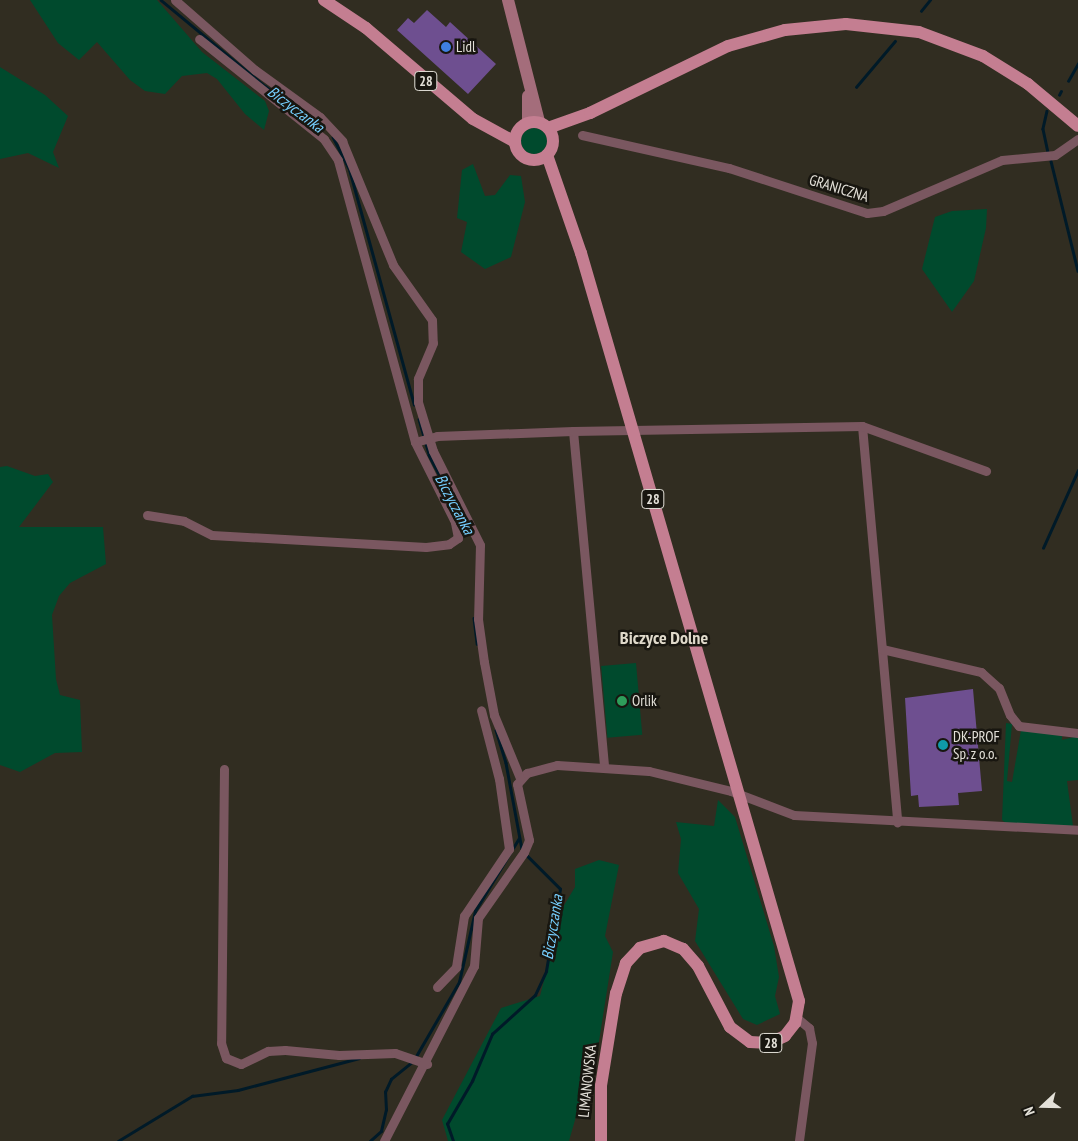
<!DOCTYPE html>
<html>
<head>
<meta charset="utf-8">
<style>
  body { margin:0 }
  #map { position:relative; width:1078px; height:1141px; overflow:hidden; background:#312d21; font-family:"PT Sans Narrow",sans-serif }
  div>[style] { position:absolute }
  [style*='--x'] { left:calc(var(--x)*1px); top:calc(var(--y)*1px); width:calc(var(--w)*1px); rotate:calc(var(--a)*1deg) }
  .green>* { inset:0; background:#004a2d; transform-origin:0 0 }
  .round { border-radius:50% }
  .stream>* { height:2.5px; margin:-1.25px; padding:0 1.25px; transform-origin:1.25px; border-radius:1.25px; background:#001a28 }
  .building>* { inset:0; background:#6e4f90 }
  .minor>* { height:9px; margin:-4.5px; padding:0 4.5px; transform-origin:4.5px; border-radius:4.5px; background:#7a5760 }
  .secondary>* { height:12px; margin:-6px; padding:0 6px; transform-origin:6px; border-radius:6px; background:#a46d7b }
  .primary>* { height:12px; margin:-6px; padding:0 6px; transform-origin:6px; border-radius:6px; background:#c47e91 }
  .primary>.ring { margin:-6px; padding:0; box-sizing:content-box; background:none; border:12px solid #c47e91; border-radius:50% }
  .dots>* { width:14px; height:14px; translate:-50% -50%; box-sizing:border-box; border:2px solid #181610; border-radius:50% }
  span { translate:-50% -50%; white-space:nowrap; text-align:center; line-height:1.15; -webkit-text-stroke:5px #181610; paint-order:stroke }
  .shield-label span { padding:1px 4px; background:#181610; border:1px solid; border-radius:4px; -webkit-text-stroke-width:0 }
  .shield-label { font-size:14px; color:#e3e0d8; font-weight:700 }
  .poi-label { font-size:15px; color:#e3e0d8 }
  .left { translate:0 -50%; text-align:left }
  .street-label { font-size:15px; color:#e3e0d8 }
  .water-label { font-size:16px; color:#75cefd; font-style:italic }
  .quarter-label { font-size:18px; color:#e0dacb; font-weight:700 }
  .north { position:absolute; left:1018px; top:1081px; width:50px; height:50px; -webkit-text-stroke:4px #181610; paint-order:stroke; rotate:249deg; font-size:14px; font-weight:700; line-height:20px; text-align:center; color:#e3e0d8 }
  .north::after { content:''; display:block; margin:auto; width:18px; height:22px; background:#e3e0d8; clip-path:polygon(50% 0,100% 100%,50% 72%,0 100%) }
</style>
</head>
<body>
<div id="map">
  <div class="green">
    <i style="clip-path:polygon(30px 0,157px 0,202px 52px,265px 101px,269px 111px,264px 130px,245px 114px,217px 79px,207px 73px,182px 76px,165px 94px,145px 91px,130px 80px,97px 42px,79px 60px,58px 43px)"></i>
    <i style="clip-path:polygon(0 67px,45px 95px,68px 116px,53px 152px,59px 168px,28px 153px,0 159px)"></i>
    <i class="round" style="left:521px;top:128px;width:26px;height:26px"></i>
    <i style="clip-path:polygon(473px 164px,485px 196px,495px 195px,510px 175px,521px 176px,525px 202px,511px 257px,485px 269px,461px 252px,467px 222px,457px 218px,462px 170px)"></i>
    <i style="clip-path:polygon(987px 209px,986px 228px,974px 281px,952px 312px,922px 269px,935px 217px,952px 211px)"></i>
    <i style="clip-path:polygon(7px 466px,35px 476px,48px 474px,53px 482px,19px 527px,103px 527px,106px 564px,70px 583px,59px 596px,52px 615px,56px 679px,60px 695px,80px 700px,82px 752px,55px 753px,20px 772px,0 765px,0 467px)"></i>
    <i style="left:636px;top:663px;width:72px;height:35px;rotate:85deg"></i>
    <i style="clip-path:polygon(1006px 723px,1012px 724px,1007px 781px,1012px 782px,1021px 730px,1062px 734px,1062px 740px,1078px 736px,1078px 780px,1067px 781px,1073px 826px,1007px 824px,1002px 820px)"></i>
    <i style="clip-path:polygon(718px 800px,735px 817px,774px 946px,779px 977px,775px 996px,780px 1014px,757px 1025px,743px 1019px,695px 941px,699px 909px,678px 873px,681px 839px,676px 822px,714px 826px)"></i>
    <i style="clip-path:polygon(599px 860px,619px 865px,605px 936px,613px 952px,592px 1086px,581px 1099px,569px 1141px,448px 1141px,442px 1120px,501px 1008px,540px 996px,563px 907px,575px 887px,575px 869px)"></i>
  </div>
  <div class="stream">
    <i style="--x:161;--y:0;--w:135;--a:39.6"></i>
    <i style="--x:265;--y:86;--w:70;--a:35.1"></i>
    <i style="--x:921;--y:11;--w:14;--a:-51"></i>
    <i style="--x:1068;--y:81;--w:20;--a:-60"></i>
    <i style="--x:856;--y:87;--w:60;--a:-49.7"></i>
    <i style="--x:1059;--y:95;--w:4;--a:-63"></i>
    <i style="--x:1047;--y:111;--w:18;--a:103"></i>
    <i style="--x:1043;--y:129;--w:24;--a:78"></i>
    <i style="--x:333;--y:137;--w:38;--a:63"></i>
    <i style="--x:350;--y:171;--w:242;--a:74.6"></i>
    <i style="--x:1051;--y:161;--w:113;--a:76.2"></i>
    <i style="--x:419;--y:419;--w:37;--a:74"></i>
    <i style="--x:429;--y:455;--w:64;--a:62.2"></i>
    <i style="--x:1043;--y:548;--w:85;--a:-65.8"></i>
    <i style="--x:474;--y:618;--w:26;--a:83"></i>
    <i style="--x:496;--y:730;--w:34;--a:73"></i>
    <i style="--x:506;--y:763;--w:87;--a:79.5"></i>
    <i style="--x:415;--y:1058;--w:88;--a:-59.9"></i>
    <i style="--x:459;--y:982;--w:73;--a:-77.3"></i>
    <i style="--x:475;--y:911;--w:85;--a:-58.9"></i>
    <i style="--x:118;--y:1141;--w:87;--a:-31.3"></i>
    <i style="--x:192;--y:1096;--w:46;--a:-7.4"></i>
    <i style="--x:238;--y:1090;--w:125;--a:-14.8"></i>
    <i style="--x:370;--y:1141;--w:15;--a:-42"></i>
    <i style="--x:381;--y:1131;--w:22;--a:-77"></i>
    <i style="--x:386;--y:1110;--w:18;--a:-93"></i>
    <i style="--x:385;--y:1092;--w:14;--a:-65"></i>
    <i style="--x:391;--y:1079;--w:27;--a:-39"></i>
    <i style="--x:453;--y:1141;--w:18;--a:-109"></i>
    <i style="--x:447;--y:1124;--w:50;--a:-59.8"></i>
    <i style="--x:472;--y:1081;--w:51;--a:-66.9"></i>
    <i style="--x:492;--y:1034;--w:58;--a:-42.2"></i>
    <i style="--x:535;--y:995;--w:26;--a:-65"></i>
    <i style="--x:546;--y:971;--w:83;--a:-80.3"></i>
    <i style="--x:560;--y:889;--w:49;--a:-135"></i>
  </div>
  <div class="building">
    <i style="clip-path:polygon(427px 10px,446px 27px,450px 22px,496px 64px,468px 94px,397px 30px,408px 18px,414px 23px)"></i>
    <i style="clip-path:polygon(973px 689px,982px 791px,958px 793px,959px 805px,919px 807px,918px 795px,911px 796px,905px 698px)"></i>
  </div>
  <div class="minor">
    <i style="--x:175;--y:0;--w:106;--a:41.2"></i>
    <i style="--x:255;--y:70;--w:80;--a:35.9"></i>
    <i style="--x:320;--y:117;--w:33;--a:47"></i>
    <i style="--x:342;--y:141;--w:134;--a:67.6"></i>
    <i style="--x:393;--y:265;--w:67;--a:54.7"></i>
    <i style="--x:432;--y:320;--w:23;--a:88"></i>
    <i style="--x:433;--y:343;--w:39;--a:113"></i>
    <i style="--x:418;--y:379;--w:23;--a:90"></i>
    <i style="--x:418;--y:402;--w:51;--a:73"></i>
    <i style="--x:433;--y:451;--w:105;--a:63.4"></i>
    <i style="--x:480;--y:545;--w:74;--a:91.5"></i>
    <i style="--x:478;--y:619;--w:43;--a:82.1"></i>
    <i style="--x:484;--y:662;--w:54;--a:79.3"></i>
    <i style="--x:494;--y:715;--w:68;--a:67.6"></i>
    <i style="--x:582;--y:135;--w:151;--a:12.7"></i>
    <i style="--x:729;--y:168;--w:145;--a:18.1"></i>
    <i style="--x:867;--y:213;--w:16;--a:-7"></i>
    <i style="--x:883;--y:211;--w:129;--a:-23.2"></i>
    <i style="--x:1002;--y:160;--w:53;--a:-5.4"></i>
    <i style="--x:1055;--y:155;--w:28;--a:-35"></i>
    <i style="--x:862;--y:426;--w:398;--a:84.9"></i>
    <i style="--x:573;--y:431;--w:337;--a:84.7"></i>
    <i style="--x:415;--y:442;--w:23;--a:-15"></i>
    <i style="--x:437;--y:436;--w:136;--a:-2.1"></i>
    <i style="--x:573;--y:431;--w:289;--a:-1"></i>
    <i style="--x:862;--y:426;--w:132;--a:19.9"></i>
    <i style="--x:147;--y:515;--w:37;--a:9"></i>
    <i style="--x:184;--y:521;--w:31;--a:27"></i>
    <i style="--x:212;--y:535;--w:214;--a:3.2"></i>
    <i style="--x:426;--y:547;--w:23;--a:-7"></i>
    <i style="--x:449;--y:544;--w:11;--a:-34"></i>
    <i style="--x:458;--y:538;--w:16;--a:-101"></i>
    <i style="--x:455;--y:522;--w:89;--a:-116.6"></i>
    <i style="--x:415;--y:442;--w:292;--a:-105.3"></i>
    <i style="--x:338;--y:160;--w:25;--a:-124"></i>
    <i style="--x:324;--y:139;--w:160;--a:-141.3"></i>
    <i style="--x:882;--y:649;--w:102;--a:13.1"></i>
    <i style="--x:981;--y:672;--w:24;--a:42"></i>
    <i style="--x:999;--y:688;--w:29;--a:68"></i>
    <i style="--x:1010;--y:715;--w:14;--a:51"></i>
    <i style="--x:1019;--y:726;--w:59;--a:6.8"></i>
    <i style="--x:224;--y:769;--w:274;--a:90.6"></i>
    <i style="--x:221;--y:1043;--w:16;--a:72"></i>
    <i style="--x:226;--y:1058;--w:16;--a:22"></i>
    <i style="--x:241;--y:1064;--w:30;--a:-26"></i>
    <i style="--x:268;--y:1051;--w:17;--a:-3"></i>
    <i style="--x:285;--y:1050;--w:54;--a:5.3"></i>
    <i style="--x:339;--y:1055;--w:56;--a:-2"></i>
    <i style="--x:395;--y:1053;--w:34;--a:19"></i>
    <i style="--x:437;--y:987;--w:28;--a:-46"></i>
    <i style="--x:456;--y:967;--w:52;--a:-81.1"></i>
    <i style="--x:464;--y:916;--w:81;--a:-56.1"></i>
    <i style="--x:509;--y:849;--w:71;--a:-98.1"></i>
    <i style="--x:499;--y:779;--w:71;--a:-104.6"></i>
    <i style="--x:797;--y:1018;--w:16;--a:40"></i>
    <i style="--x:809;--y:1028;--w:15;--a:79"></i>
    <i style="--x:812;--y:1043;--w:99;--a:97.6"></i>
    <i style="--x:384;--y:1141;--w:197;--a:-62.8"></i>
    <i style="--x:474;--y:966;--w:48;--a:-85.2"></i>
    <i style="--x:478;--y:918;--w:80;--a:-55.1"></i>
    <i style="--x:524;--y:852;--w:13;--a:-67"></i>
    <i style="--x:529;--y:840;--w:57;--a:-102.1"></i>
    <i style="--x:517;--y:784;--w:15;--a:-48"></i>
    <i style="--x:527;--y:773;--w:31;--a:-15"></i>
    <i style="--x:557;--y:765;--w:92;--a:3.7"></i>
    <i style="--x:649;--y:771;--w:84;--a:13.7"></i>
    <i style="--x:731;--y:791;--w:67;--a:20.9"></i>
    <i style="--x:794;--y:815;--w:284;--a:3"></i>
  </div>
  <div class="secondary">
    <i style="--x:508;--y:0;--w:126;--a:75.7"></i>
    <i style="--x:528;--y:96;--w:26;--a:90"></i>
  </div>
  <div class="primary">
    <i style="--x:324;--y:0;--w:50;--a:33.7"></i>
    <i style="--x:366;--y:28;--w:140;--a:40.4"></i>
    <i style="--x:473;--y:119;--w:48;--a:28.7"></i>
    <i class="ring" style="left:515px;top:122px;width:26px;height:26px"></i>
    <i style="--x:548;--y:128;--w:45;--a:-19.7"></i>
    <i style="--x:590;--y:113;--w:153;--a:-25.9"></i>
    <i style="--x:728;--y:46;--w:59;--a:-15.7"></i>
    <i style="--x:785;--y:30;--w:61;--a:-5.6"></i>
    <i style="--x:846;--y:24;--w:73;--a:6.3"></i>
    <i style="--x:919;--y:32;--w:68;--a:20.6"></i>
    <i style="--x:983;--y:56;--w:53;--a:31.9"></i>
    <i style="--x:1028;--y:84;--w:65;--a:40"></i>
    <i style="--x:547;--y:155;--w:104;--a:70.9"></i>
    <i style="--x:581;--y:253;--w:779;--a:73.75"></i>
    <i style="--x:799;--y:1001;--w:22;--a:100"></i>
    <i style="--x:795;--y:1023;--w:16;--a:128"></i>
    <i style="--x:785;--y:1036;--w:17;--a:155"></i>
    <i style="--x:770;--y:1043;--w:20;--a:-177"></i>
    <i style="--x:750;--y:1042;--w:25;--a:-143"></i>
    <i style="--x:730;--y:1027;--w:69;--a:-117.7"></i>
    <i style="--x:698;--y:966;--w:23;--a:-131"></i>
    <i style="--x:683;--y:949;--w:21;--a:-157"></i>
    <i style="--x:664;--y:941;--w:25;--a:164"></i>
    <i style="--x:640;--y:948;--w:21;--a:133"></i>
    <i style="--x:626;--y:963;--w:32;--a:108"></i>
    <i style="--x:616;--y:993;--w:94;--a:99.2"></i>
    <i style="--x:601;--y:1086;--w:55;--a:90"></i>
  </div>
  <div class="dots">
    <i style="left:446px;top:47px;background:#3f7fe0"></i>
    <i style="left:622px;top:701px;background:#2e9e5b"></i>
    <i style="left:943px;top:745px;background:#0f9aa8"></i>
  </div>
  <div class="shield-label">
    <span style="left:426px;top:81px">28</span>
    <span style="left:653px;top:499px">28</span>
    <span style="left:771px;top:1043px">28</span>
  </div>
  <div class="poi-label">
    <span class="left" style="left:456px;top:47px">Lidl</span>
    <span class="left" style="left:632px;top:701px">Orlik</span>
    <span class="left" style="left:953px;top:745px">DK-PROF<br>Sp. z o.o.</span>
  </div>
  <div class="street-label">
    <span style="left:839px;top:188px;rotate:17deg">GRANICZNA</span>
    <span style="left:587px;top:1081px;rotate:-84deg">LIMANOWSKA</span>
  </div>
  <div class="water-label">
    <span style="left:296px;top:109px;rotate:37deg">Biczyczanka</span>
    <span style="left:455px;top:504px;rotate:62deg">Biczyczanka</span>
    <span style="left:552px;top:927px;rotate:-81deg">Biczyczanka</span>
  </div>
  <div class="quarter-label">
    <span style="left:664px;top:638px">Biczyce Dolne</span>
  </div>
  <div class="north">N</div>
</div>
</body>
</html>
